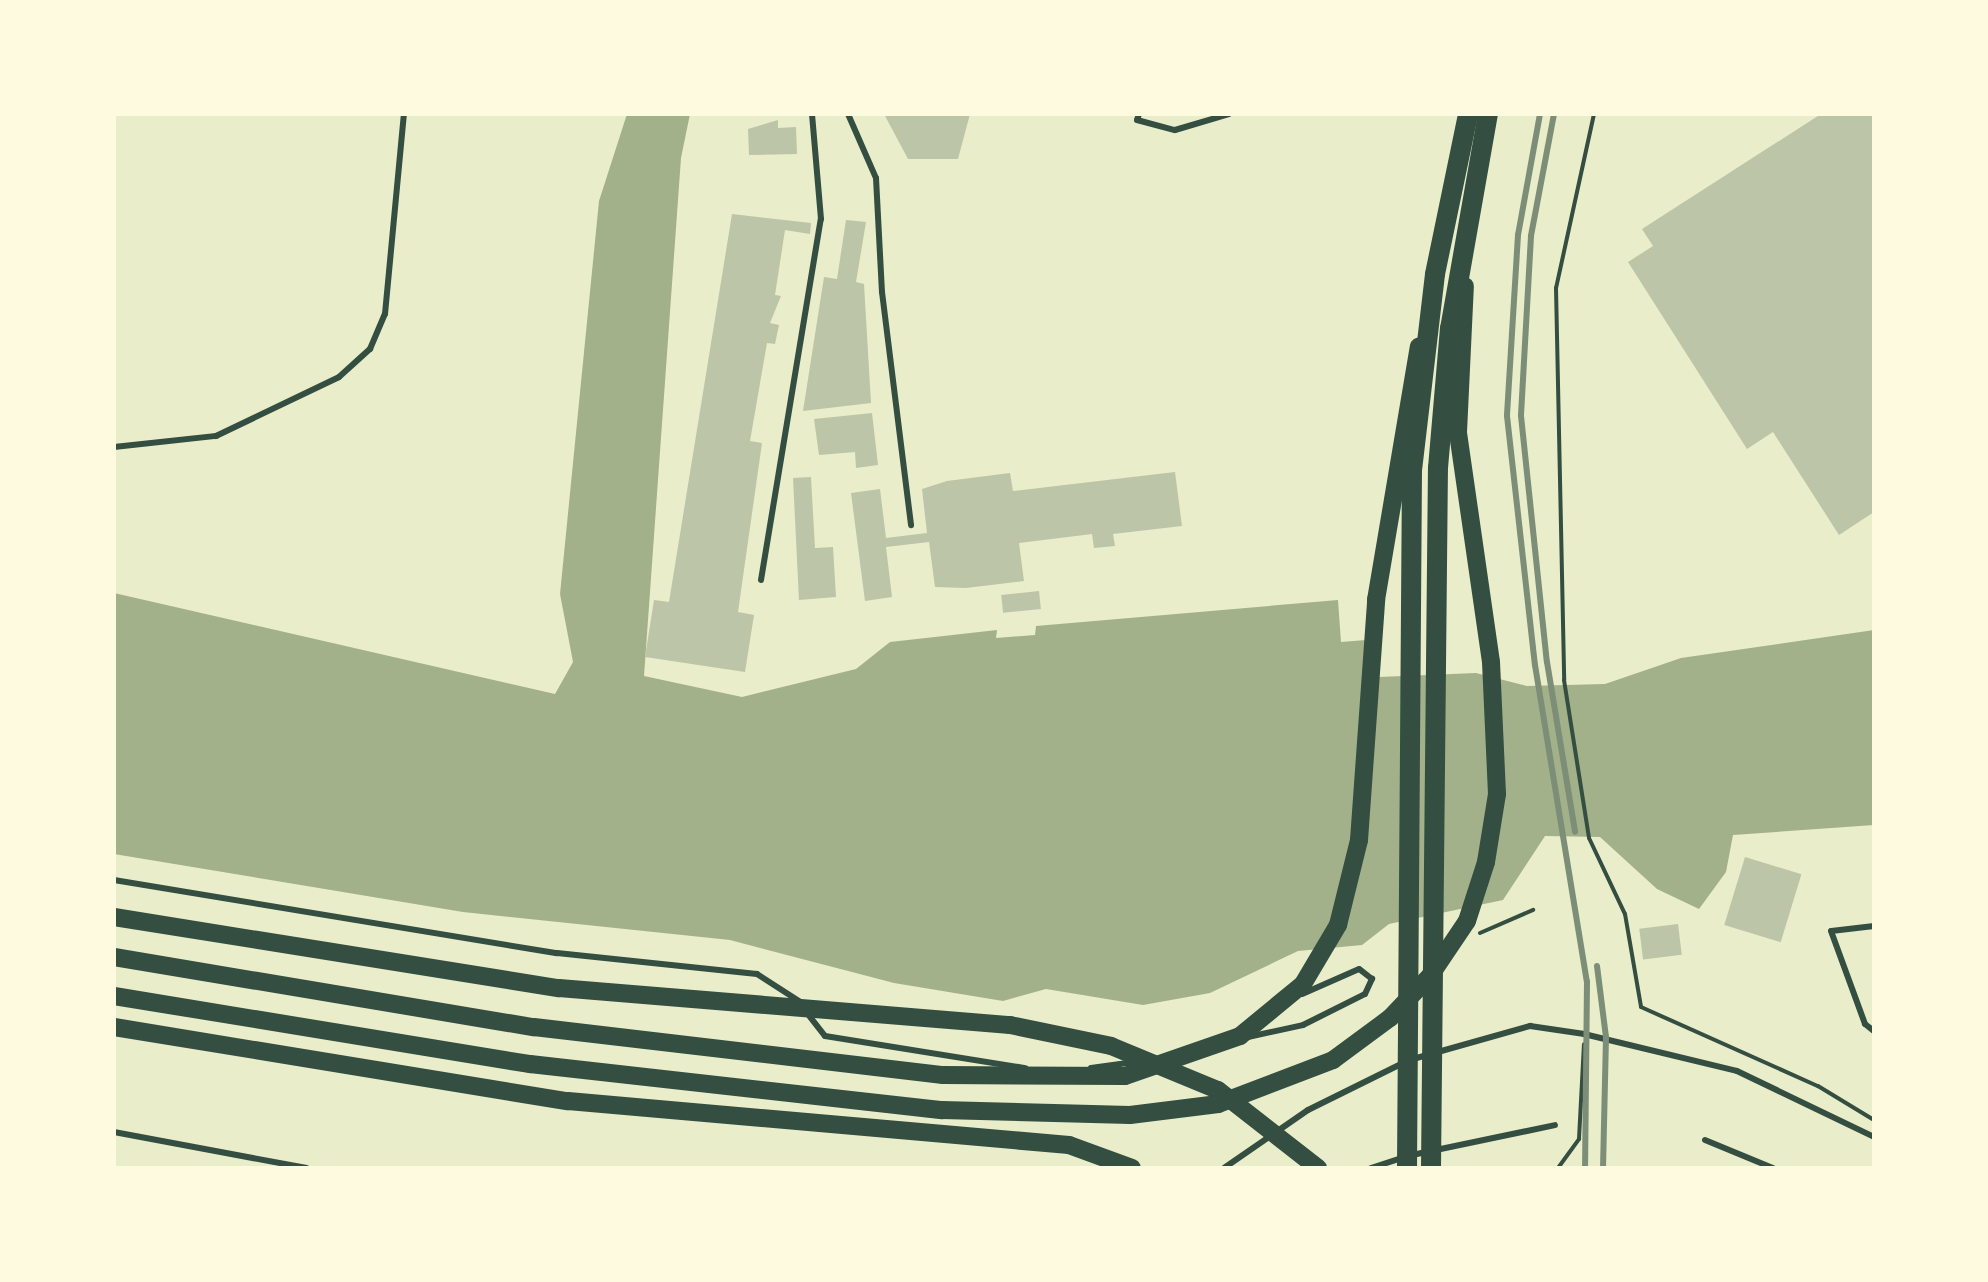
<!DOCTYPE html>
<html>
<head>
<meta charset="utf-8">
<style>
  body { margin:0 }
  #map { position:relative; width:1988px; height:1282px; overflow:hidden; background:#e9edc9; font-family:Rubik,sans-serif }
  div>[style] { position:absolute }
  [style*='--x'] { left:calc(var(--x)*1px); top:calc(var(--y)*1px); width:calc(var(--w)*1px); rotate:calc(var(--a)*1deg) }
  .water>* { inset:0; background:#a3b18a }
  .building>* { inset:0; background:#bcc5a7; transform-origin:0 0 }
  .path>* { height:4px; margin:-2px; padding:0 2px; transform-origin:2px; border-radius:2px; background:#344e41 }
  .service>* { height:6px; margin:-3px; padding:0 3px; transform-origin:3px; border-radius:3px; background:#344e41 }
  .primary>* { height:18px; margin:-9px; padding:0 9px; transform-origin:9px; border-radius:9px; background:#344e41 }
  .motorway>* { height:20px; margin:-10px; padding:0 10px; transform-origin:10px; border-radius:10px; background:#344e41 }
  .rail>* { height:6px; margin:-3px; padding:0 3px; transform-origin:3px; border-radius:3px; background:#7c8e77 }
  span { translate:-50% -50%; white-space:nowrap; text-align:center; line-height:1.15; -webkit-text-stroke:6px #fefae0; paint-order:stroke }
  .frame { position:absolute; inset:0; border:116px solid #fefae0; pointer-events:none }
</style>
</head>
<body>
<div id="map">
  <div class="water">
    <i style="clip-path:polygon(627px 114px,690px 114px,681px 158px,644px 676px,742px 697px,856px 669px,890px 642px,997px 630px,996px 638px,1035px 635px,1036px 626px,1338px 600px,1341px 642px,1366px 640px,1379px 677px,1476px 673px,1527px 686px,1605px 684px,1681px 658px,1874px 630px,1874px 825px,1733px 835px,1726px 872px,1699px 909px,1657px 889px,1600px 837px,1545px 836px,1503px 900px,1389px 924px,1362px 945px,1298px 951px,1210px 993px,1143px 1005px,1046px 989px,1003px 1001px,894px 983px,730px 940px,463px 912px,114px 854px,114px 593px,555px 694px,573px 662px,560px 594px,599px 201px)"></i>
  </div>
  <div class="building">
    <i style="clip-path:polygon(884px 114px,970px 114px,958px 159px,908px 159px)"></i>
    <i style="clip-path:polygon(1821px 114px,1874px 114px,1874px 512px,1839px 535px,1773px 432px,1747px 449px,1628px 262px,1653px 246px,1642px 229px)"></i>
    <i style="clip-path:polygon(778px 120px,778px 128px,796px 127px,797px 154px,749px 155px,748px 129px)"></i>
    <i style="clip-path:polygon(732px 214px,811px 223px,810px 234px,785px 230px,775px 295px,781px 296px,770px 323px,779px 325px,775px 344px,767px 343px,750px 441px,762px 443px,738px 612px,754px 615px,745px 672px,645px 657px,654px 600px,669px 602px)"></i>
    <i style="clip-path:polygon(846px 220px,866px 222px,856px 282px,864px 284px,871px 403px,803px 411px,824px 277px,837px 279px)"></i>
    <i style="clip-path:polygon(872px 413px,878px 465px,856px 468px,855px 452px,819px 455px,814px 419px)"></i>
    <i style="clip-path:polygon(1175px 472px,1182px 526px,1113px 534px,1115px 546px,1094px 548px,1092px 534px,1019px 543px,1024px 581px,966px 588px,935px 587px,929px 542px,886px 547px,892px 597px,865px 601px,851px 493px,880px 489px,886px 538px,927px 533px,922px 489px,947px 481px,1010px 473px,1013px 491px)"></i>
    <i style="clip-path:polygon(811px 477px,815px 548px,833px 547px,836px 597px,799px 600px,793px 478px)"></i>
    <i style="left:1039px;top:591px;width:18px;height:38px;rotate:84deg"></i>
    <i style="left:1745px;top:857px;width:59px;height:71px;rotate:17deg"></i>
    <i style="left:1678px;top:924px;width:31px;height:39px;rotate:83deg"></i>
  </div>
  <div class="path">
    <i style="--x:1594;--y:114;--w:178;--a:102.3"></i>
    <i style="--x:1556;--y:288;--w:392;--a:88.8"></i>
    <i style="--x:1564;--y:680;--w:160;--a:81"></i>
    <i style="--x:1589;--y:838;--w:84;--a:64.7"></i>
    <i style="--x:1625;--y:914;--w:94;--a:80.2"></i>
    <i style="--x:1641;--y:1007;--w:194;--a:24.1"></i>
    <i style="--x:1818;--y:1086;--w:66;--a:31.3"></i>
    <i style="--x:1480;--y:933;--w:58;--a:-23.5"></i>
    <i style="--x:1558;--y:1168;--w:36;--a:-54"></i>
    <i style="--x:1579;--y:1139;--w:95;--a:-87"></i>
  </div>
  <div class="service">
    <i style="--x:848;--y:114;--w:70;--a:66.4"></i>
    <i style="--x:876;--y:178;--w:114;--a:87"></i>
    <i style="--x:882;--y:292;--w:235;--a:82.9"></i>
    <i style="--x:1139;--y:114;--w:6;--a:108"></i>
    <i style="--x:1137;--y:120;--w:39;--a:15"></i>
    <i style="--x:1175;--y:130;--w:56;--a:-16.5"></i>
    <i style="--x:114;--y:447;--w:103;--a:-6.2"></i>
    <i style="--x:216;--y:436;--w:136;--a:-25.6"></i>
    <i style="--x:339;--y:377;--w:42;--a:-42.1"></i>
    <i style="--x:370;--y:349;--w:38;--a:-67"></i>
    <i style="--x:385;--y:314;--w:201;--a:-84.6"></i>
    <i style="--x:761;--y:580;--w:366;--a:-80.6"></i>
    <i style="--x:821;--y:219;--w:105;--a:-94.9"></i>
    <i style="--x:114;--y:880;--w:449;--a:9.4"></i>
    <i style="--x:557;--y:953;--w:201;--a:6"></i>
    <i style="--x:757;--y:974;--w:54;--a:32.8"></i>
    <i style="--x:1874;--y:926;--w:43;--a:173.4"></i>
    <i style="--x:1831;--y:931;--w:99;--a:69.9"></i>
    <i style="--x:1865;--y:1024;--w:11;--a:38"></i>
    <i style="--x:807;--y:1013;--w:29;--a:52"></i>
    <i style="--x:825;--y:1036;--w:203;--a:9.1"></i>
    <i style="--x:1248;--y:1037;--w:56;--a:-12.3"></i>
    <i style="--x:1303;--y:1025;--w:69;--a:-26.6"></i>
    <i style="--x:1365;--y:994;--w:17;--a:-65"></i>
    <i style="--x:1372;--y:979;--w:16;--a:-142"></i>
    <i style="--x:1359;--y:969;--w:62;--a:156.3"></i>
    <i style="--x:1413;--y:1059;--w:122;--a:-15.8"></i>
    <i style="--x:1530;--y:1026;--w:55;--a:8.4"></i>
    <i style="--x:1584;--y:1034;--w:157;--a:13.6"></i>
    <i style="--x:1737;--y:1071;--w:152;--a:25.7"></i>
    <i style="--x:1091;--y:1068;--w:44;--a:-7.8"></i>
    <i style="--x:114;--y:1132;--w:196;--a:10.6"></i>
    <i style="--x:1705;--y:1140;--w:74;--a:22.4"></i>
    <i style="--x:1412;--y:1155;--w:146;--a:-11.8"></i>
    <i style="--x:1224;--y:1168;--w:102;--a:-34.6"></i>
    <i style="--x:1308;--y:1110;--w:106;--a:-26.3"></i>
    <i style="--x:1371;--y:1168;--w:32;--a:-18"></i>
  </div>
  <div class="primary">
    <i style="--x:114;--y:917;--w:451;--a:9.1"></i>
    <i style="--x:559;--y:988;--w:453;--a:4.7"></i>
    <i style="--x:1010;--y:1025;--w:103;--a:11.7"></i>
    <i style="--x:1111;--y:1046;--w:116;--a:22.4"></i>
    <i style="--x:1218;--y:1090;--w:127;--a:38"></i>
    <i style="--x:114;--y:957;--w:426;--a:9.5"></i>
    <i style="--x:534;--y:1027;--w:412;--a:6.7"></i>
    <i style="--x:943;--y:1075;--w:182;--a:0.3"></i>
    <i style="--x:1125;--y:1076;--w:122;--a:-19.2"></i>
    <i style="--x:1240;--y:1036;--w:82;--a:-39.5"></i>
    <i style="--x:1303;--y:984;--w:69;--a:-59.3"></i>
    <i style="--x:1338;--y:925;--w:88;--a:-76.1"></i>
    <i style="--x:1359;--y:840;--w:241;--a:-85.9"></i>
    <i style="--x:1376;--y:600;--w:257;--a:-80.4"></i>
    <i style="--x:114;--y:996;--w:422;--a:9.3"></i>
    <i style="--x:530;--y:1064;--w:415;--a:6.4"></i>
    <i style="--x:942;--y:1110;--w:188;--a:1.5"></i>
    <i style="--x:1130;--y:1115;--w:89;--a:-7.1"></i>
    <i style="--x:1218;--y:1104;--w:123;--a:-20.9"></i>
    <i style="--x:1333;--y:1060;--w:71;--a:-36.4"></i>
    <i style="--x:1390;--y:1018;--w:58;--a:-46.4"></i>
    <i style="--x:1430;--y:976;--w:66;--a:-56.1"></i>
    <i style="--x:1467;--y:921;--w:62;--a:-72.1"></i>
    <i style="--x:1486;--y:862;--w:69;--a:-80.8"></i>
    <i style="--x:1497;--y:794;--w:132;--a:-92.6"></i>
    <i style="--x:1491;--y:662;--w:232;--a:-98.2"></i>
    <i style="--x:1458;--y:432;--w:146;--a:-87.3"></i>
    <i style="--x:114;--y:1027;--w:460;--a:9.3"></i>
    <i style="--x:568;--y:1101;--w:503;--a:5.02"></i>
    <i style="--x:1069;--y:1145;--w:67;--a:20.1"></i>
  </div>
  <div class="motorway">
    <i style="--x:1407;--y:1168;--w:698;--a:-89.59"></i>
    <i style="--x:1412;--y:470;--w:197;--a:-83.3"></i>
    <i style="--x:1435;--y:274;--w:163;--a:-78.3"></i>
    <i style="--x:1431;--y:1168;--w:700;--a:-89.43"></i>
    <i style="--x:1438;--y:468;--w:140;--a:-85.1"></i>
    <i style="--x:1450;--y:329;--w:218;--a:-80"></i>
  </div>
  <div class="rail">
    <i style="--x:1540;--y:114;--w:123;--a:100.3"></i>
    <i style="--x:1518;--y:235;--w:181;--a:93.5"></i>
    <i style="--x:1507;--y:416;--w:251;--a:83.6"></i>
    <i style="--x:1535;--y:665;--w:321;--a:80.7"></i>
    <i style="--x:1587;--y:982;--w:186;--a:90.6"></i>
    <i style="--x:1554;--y:114;--w:124;--a:100.7"></i>
    <i style="--x:1531;--y:236;--w:180;--a:93.2"></i>
    <i style="--x:1521;--y:416;--w:247;--a:84"></i>
    <i style="--x:1547;--y:662;--w:172;--a:80.6"></i>
    <i style="--x:1597;--y:966;--w:72;--a:82.8"></i>
    <i style="--x:1606;--y:1037;--w:131;--a:91.3"></i>
  </div>
  <div class="frame"></div>
</div>
</body>
</html>
